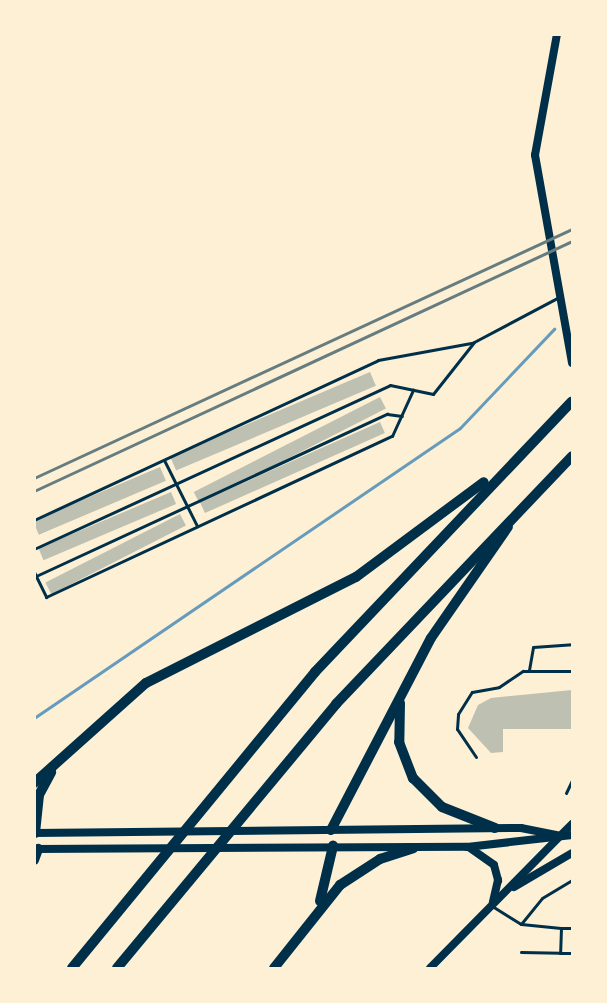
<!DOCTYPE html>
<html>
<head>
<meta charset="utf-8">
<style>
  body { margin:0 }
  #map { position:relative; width:607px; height:1003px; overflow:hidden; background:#fdf0d5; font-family:Helvetica,sans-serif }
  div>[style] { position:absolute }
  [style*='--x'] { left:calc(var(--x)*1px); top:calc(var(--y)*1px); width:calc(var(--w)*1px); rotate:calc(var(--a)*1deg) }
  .stream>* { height:3px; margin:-1.5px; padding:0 1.5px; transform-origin:1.5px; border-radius:1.5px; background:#669bbc }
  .building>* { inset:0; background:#bec0b2; transform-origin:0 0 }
  .service>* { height:3px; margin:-1.5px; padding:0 1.5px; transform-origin:1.5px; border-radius:1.5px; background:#003049 }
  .secondary>* { height:8px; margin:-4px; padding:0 4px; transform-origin:4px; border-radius:4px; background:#003049 }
  .primary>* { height:8px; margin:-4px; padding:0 4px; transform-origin:4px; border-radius:4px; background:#003049 }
  .motorway>* { height:10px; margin:-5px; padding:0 5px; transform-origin:5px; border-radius:5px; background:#003049 }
  .rail>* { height:3px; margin:-1.5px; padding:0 1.5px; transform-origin:1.5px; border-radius:1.5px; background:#657d81 }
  span { translate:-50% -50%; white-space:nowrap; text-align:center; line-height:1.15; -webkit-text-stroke:6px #fdf0d5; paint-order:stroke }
  .frame { position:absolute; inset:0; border:36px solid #fdf0d5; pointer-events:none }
</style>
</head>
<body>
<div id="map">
  <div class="stream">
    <i style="--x:34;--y:718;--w:515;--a:-34.25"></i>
    <i style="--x:460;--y:428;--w:137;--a:-46.5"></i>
  </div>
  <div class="building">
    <i style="left:370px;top:372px;width:15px;height:217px;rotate:67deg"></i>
    <i style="left:380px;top:397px;width:13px;height:209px;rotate:63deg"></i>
    <i style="left:380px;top:422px;width:12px;height:197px;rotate:66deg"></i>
    <i style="left:160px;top:467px;width:15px;height:138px;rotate:67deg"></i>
    <i style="left:171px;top:492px;width:13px;height:144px;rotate:67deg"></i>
    <i style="left:180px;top:514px;width:13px;height:151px;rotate:63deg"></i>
    <i style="clip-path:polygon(572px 690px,572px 729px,503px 729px,503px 752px,491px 753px,468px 728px,478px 705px,491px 698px)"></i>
  </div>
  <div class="service">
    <i style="--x:164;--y:460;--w:74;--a:63.4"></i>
    <i style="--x:34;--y:520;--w:379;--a:-24.9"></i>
    <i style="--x:378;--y:360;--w:96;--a:-10.3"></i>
    <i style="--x:34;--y:549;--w:392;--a:-24.7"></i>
    <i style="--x:390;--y:385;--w:44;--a:11.8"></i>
    <i style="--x:433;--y:394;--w:66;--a:-51.7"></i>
    <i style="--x:474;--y:342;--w:96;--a:-27.9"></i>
    <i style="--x:34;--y:572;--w:28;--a:64"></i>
    <i style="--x:46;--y:597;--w:382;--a:-25"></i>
    <i style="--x:392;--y:436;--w:51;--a:-65.5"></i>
    <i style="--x:36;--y:576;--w:387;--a:-24.8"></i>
    <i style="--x:387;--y:414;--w:15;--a:8"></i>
    <i style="--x:529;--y:670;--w:23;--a:-80"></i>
    <i style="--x:533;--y:647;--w:39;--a:-4"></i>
    <i style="--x:476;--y:757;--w:34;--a:-124"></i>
    <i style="--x:457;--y:729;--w:15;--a:-86"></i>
    <i style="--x:458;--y:714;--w:26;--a:-58"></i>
    <i style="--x:472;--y:692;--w:27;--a:-10"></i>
    <i style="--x:499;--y:687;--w:29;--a:-34"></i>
    <i style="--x:523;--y:671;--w:49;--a:0"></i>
    <i style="--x:566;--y:793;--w:14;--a:-65"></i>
    <i style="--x:492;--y:906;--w:34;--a:32"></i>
    <i style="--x:521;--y:924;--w:33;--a:-51"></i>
    <i style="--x:542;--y:898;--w:35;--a:-31"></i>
    <i style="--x:521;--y:924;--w:40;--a:5.7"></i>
    <i style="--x:561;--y:928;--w:25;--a:92"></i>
    <i style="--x:560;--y:953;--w:12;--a:0"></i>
    <i style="--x:561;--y:928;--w:11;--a:0"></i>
    <i style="--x:521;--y:952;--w:39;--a:1"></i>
  </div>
  <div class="secondary">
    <i style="--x:557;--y:34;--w:123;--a:100.3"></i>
    <i style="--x:535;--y:155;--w:211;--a:79.9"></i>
    <i style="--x:560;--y:836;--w:17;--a:-45"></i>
  </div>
  <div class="primary">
    <i style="--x:34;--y:833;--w:487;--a:-0.6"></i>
    <i style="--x:521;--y:828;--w:37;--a:11"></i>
    <i style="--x:470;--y:848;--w:29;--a:35"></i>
    <i style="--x:494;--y:865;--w:16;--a:75"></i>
    <i style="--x:498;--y:880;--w:23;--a:103"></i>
    <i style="--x:34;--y:849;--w:433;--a:-0.3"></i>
    <i style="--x:467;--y:847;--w:106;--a:-6.5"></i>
    <i style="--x:514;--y:887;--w:67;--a:-30.4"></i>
    <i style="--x:430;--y:968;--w:185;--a:-45.4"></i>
  </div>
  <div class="motorway">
    <i style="--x:400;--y:703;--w:39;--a:91"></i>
    <i style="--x:399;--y:742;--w:39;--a:69"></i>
    <i style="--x:413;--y:778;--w:41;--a:45"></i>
    <i style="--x:442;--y:807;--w:57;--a:21.6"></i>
    <i style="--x:34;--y:783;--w:150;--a:-41.8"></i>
    <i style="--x:146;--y:683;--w:235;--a:-26.8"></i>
    <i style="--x:356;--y:577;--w:159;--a:-36.6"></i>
    <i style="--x:331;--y:830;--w:216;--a:-62.5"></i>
    <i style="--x:431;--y:638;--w:135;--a:-55.3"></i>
    <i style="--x:35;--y:833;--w:38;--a:-84"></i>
    <i style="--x:39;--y:795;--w:26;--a:-62"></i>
    <i style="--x:34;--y:860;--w:12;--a:-70"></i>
    <i style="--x:320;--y:901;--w:57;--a:-76.7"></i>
    <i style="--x:72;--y:968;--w:383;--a:-50.6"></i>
    <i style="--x:315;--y:672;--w:373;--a:-46.5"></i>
    <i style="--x:117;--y:968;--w:343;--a:-50.3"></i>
    <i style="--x:336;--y:704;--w:342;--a:-46.4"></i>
    <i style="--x:274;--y:968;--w:106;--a:-51.5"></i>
    <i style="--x:340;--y:885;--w:48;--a:-33"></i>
    <i style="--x:380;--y:859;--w:35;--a:-18"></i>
  </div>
  <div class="rail">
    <i style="--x:34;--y:478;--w:593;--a:-24.84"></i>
    <i style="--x:34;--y:491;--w:593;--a:-24.92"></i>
  </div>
  <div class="frame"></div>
</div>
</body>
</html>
